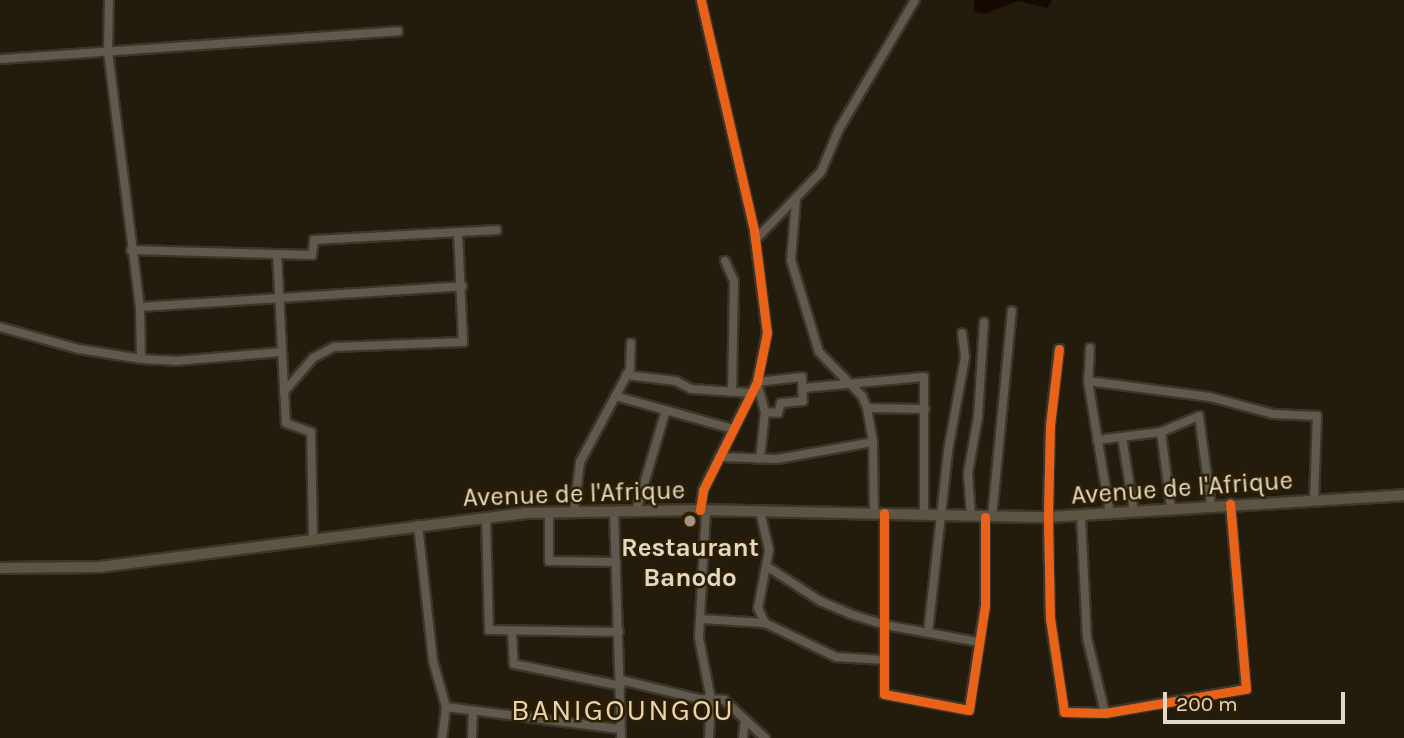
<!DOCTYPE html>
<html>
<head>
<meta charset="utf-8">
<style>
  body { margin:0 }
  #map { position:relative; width:1404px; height:738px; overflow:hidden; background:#231b0c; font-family:Karla,sans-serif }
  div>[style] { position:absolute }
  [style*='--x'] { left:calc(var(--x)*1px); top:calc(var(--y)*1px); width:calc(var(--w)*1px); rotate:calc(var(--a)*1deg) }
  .water>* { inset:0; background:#160901 }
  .roads { filter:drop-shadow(2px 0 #3c352b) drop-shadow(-2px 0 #3c352b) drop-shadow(0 2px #3c352b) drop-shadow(0 -2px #3c352b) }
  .minor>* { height:8px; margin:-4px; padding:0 4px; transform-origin:4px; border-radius:4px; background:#60594e }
  .major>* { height:10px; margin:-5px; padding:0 5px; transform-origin:5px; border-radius:5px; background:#5d5443 }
  .cycleway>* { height:9px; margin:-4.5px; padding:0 4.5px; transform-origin:4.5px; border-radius:4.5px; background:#ea6118 }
  .dots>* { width:19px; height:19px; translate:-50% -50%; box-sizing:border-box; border:4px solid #2d1e02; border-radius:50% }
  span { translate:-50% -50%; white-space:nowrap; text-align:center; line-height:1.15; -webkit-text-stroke:5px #2d1e02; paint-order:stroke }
  .street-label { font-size:26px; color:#e2d8c8 }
  .poi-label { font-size:26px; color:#e2d8c8; font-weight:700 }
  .quarter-label { font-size:30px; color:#e8d4b3; letter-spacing:2px }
  .scale { position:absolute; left:1163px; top:692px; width:182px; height:32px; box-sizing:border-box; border:4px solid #e2d8c8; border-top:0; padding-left:9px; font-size:21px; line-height:24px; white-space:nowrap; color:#e2d8c8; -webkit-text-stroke:5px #2d1e02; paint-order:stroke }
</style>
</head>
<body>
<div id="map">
  <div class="water">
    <i style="clip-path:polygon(974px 0,1052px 0,1047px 8px,1018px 1px,984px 14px,974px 12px)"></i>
  </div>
  <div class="roads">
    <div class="minor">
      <i style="--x:109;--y:0;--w:51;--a:91.1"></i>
      <i style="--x:108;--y:51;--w:258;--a:82.9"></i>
      <i style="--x:140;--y:307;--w:52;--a:88.9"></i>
      <i style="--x:0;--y:59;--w:399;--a:-4"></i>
      <i style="--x:796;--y:199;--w:61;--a:94.7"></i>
      <i style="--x:791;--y:260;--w:96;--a:73.1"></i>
      <i style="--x:819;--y:352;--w:62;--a:45.7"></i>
      <i style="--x:862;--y:396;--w:13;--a:67"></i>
      <i style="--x:867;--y:408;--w:35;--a:80"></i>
      <i style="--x:873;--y:442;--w:71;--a:89.2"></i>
      <i style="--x:755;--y:240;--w:95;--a:-45.9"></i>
      <i style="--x:821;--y:172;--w:47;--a:-67.3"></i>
      <i style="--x:839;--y:129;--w:150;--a:-59.5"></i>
      <i style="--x:131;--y:250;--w:181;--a:1.6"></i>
      <i style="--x:312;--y:255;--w:15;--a:-82"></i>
      <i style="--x:314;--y:240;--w:183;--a:-3.1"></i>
      <i style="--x:277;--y:254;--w:169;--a:87"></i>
      <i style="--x:286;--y:423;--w:27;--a:20"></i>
      <i style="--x:311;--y:432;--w:107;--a:88.9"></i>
      <i style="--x:725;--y:261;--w:22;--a:66"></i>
      <i style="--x:734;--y:281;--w:111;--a:91"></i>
      <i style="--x:140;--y:307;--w:323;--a:-3.7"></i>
      <i style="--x:0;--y:327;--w:82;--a:15.6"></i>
      <i style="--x:79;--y:349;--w:63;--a:9.2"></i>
      <i style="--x:141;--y:359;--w:34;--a:3"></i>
      <i style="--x:175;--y:361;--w:107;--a:-4.8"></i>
      <i style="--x:1090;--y:348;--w:33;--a:93"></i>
      <i style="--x:1088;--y:381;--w:135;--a:80.6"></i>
      <i style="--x:1059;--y:349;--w:78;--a:96.7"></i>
      <i style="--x:1050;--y:426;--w:91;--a:91.3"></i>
      <i style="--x:1048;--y:517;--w:101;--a:88.9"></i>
      <i style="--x:1050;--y:618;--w:95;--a:81.5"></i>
      <i style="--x:1064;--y:712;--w:41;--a:1.4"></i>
      <i style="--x:1105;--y:713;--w:143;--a:-9.7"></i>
      <i style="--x:1246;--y:689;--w:186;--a:-94.9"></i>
      <i style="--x:626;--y:375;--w:50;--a:6.8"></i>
      <i style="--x:676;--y:381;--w:17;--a:28"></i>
      <i style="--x:691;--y:389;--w:60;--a:3.8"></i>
      <i style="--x:1088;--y:381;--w:123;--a:7.5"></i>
      <i style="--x:1210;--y:397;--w:65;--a:15.1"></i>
      <i style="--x:1273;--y:414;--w:44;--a:2.6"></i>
      <i style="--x:1317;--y:416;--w:84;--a:92"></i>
      <i style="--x:803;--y:388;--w:121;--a:-5.2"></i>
      <i style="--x:924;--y:377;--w:137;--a:90"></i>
      <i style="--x:284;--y:392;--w:45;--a:-49.5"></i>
      <i style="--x:313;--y:358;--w:24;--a:-28"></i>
      <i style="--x:334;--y:347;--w:129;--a:-2.2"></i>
      <i style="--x:463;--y:342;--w:110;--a:-92.6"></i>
      <i style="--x:615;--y:396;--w:123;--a:15.6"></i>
      <i style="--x:867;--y:408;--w:58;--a:1"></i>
      <i style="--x:1161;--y:432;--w:77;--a:82.5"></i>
      <i style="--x:1122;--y:437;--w:76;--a:80.9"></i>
      <i style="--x:1097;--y:440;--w:64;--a:-7.1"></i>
      <i style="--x:1161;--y:432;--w:41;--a:-22.8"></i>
      <i style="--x:1199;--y:416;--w:90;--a:82.3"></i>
      <i style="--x:719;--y:457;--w:58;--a:2"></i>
      <i style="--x:777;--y:459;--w:97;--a:-10"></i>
      <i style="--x:760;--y:459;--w:47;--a:-83.9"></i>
      <i style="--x:765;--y:412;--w:31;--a:-105"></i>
      <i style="--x:757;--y:382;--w:45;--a:-6.3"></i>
      <i style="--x:802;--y:377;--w:24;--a:88"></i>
      <i style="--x:803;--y:401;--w:22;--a:175"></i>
      <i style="--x:781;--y:403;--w:10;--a:107"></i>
      <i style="--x:778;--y:413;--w:13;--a:-176"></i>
      <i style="--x:700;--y:510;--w:20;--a:-81"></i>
      <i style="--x:703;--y:490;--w:121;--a:-63.4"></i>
      <i style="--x:757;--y:382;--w:50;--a:-78.5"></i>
      <i style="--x:767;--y:333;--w:104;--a:-97.2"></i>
      <i style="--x:754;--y:230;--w:236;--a:-103"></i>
      <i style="--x:574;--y:511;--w:49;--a:-83"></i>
      <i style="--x:580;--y:462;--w:106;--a:-61.7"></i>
      <i style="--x:630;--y:369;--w:26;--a:-88"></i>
      <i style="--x:614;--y:511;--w:227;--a:88.2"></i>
      <i style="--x:636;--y:511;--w:102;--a:-73.5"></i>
      <i style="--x:706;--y:511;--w:127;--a:93.2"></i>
      <i style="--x:699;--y:638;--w:63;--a:79"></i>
      <i style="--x:711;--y:700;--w:38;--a:93"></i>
      <i style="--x:760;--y:511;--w:40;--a:77"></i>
      <i style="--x:769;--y:550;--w:59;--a:100.7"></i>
      <i style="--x:758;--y:608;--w:17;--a:65"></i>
      <i style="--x:765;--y:623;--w:79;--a:25.6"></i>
      <i style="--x:836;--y:657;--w:48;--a:3.6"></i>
      <i style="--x:549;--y:512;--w:49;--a:90"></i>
      <i style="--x:549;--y:561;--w:67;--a:0.9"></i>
      <i style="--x:884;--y:513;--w:181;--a:90"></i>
      <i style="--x:884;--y:694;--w:86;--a:10.7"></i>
      <i style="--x:969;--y:710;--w:105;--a:-81.3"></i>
      <i style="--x:985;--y:606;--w:89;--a:-90"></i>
      <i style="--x:971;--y:516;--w:43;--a:-94"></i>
      <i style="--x:968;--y:473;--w:57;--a:-79.9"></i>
      <i style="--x:978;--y:417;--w:95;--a:-86.4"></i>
      <i style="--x:1081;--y:516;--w:122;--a:87.2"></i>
      <i style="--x:1087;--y:638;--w:77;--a:76.5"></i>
      <i style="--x:486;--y:517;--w:113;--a:88.5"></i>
      <i style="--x:489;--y:630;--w:130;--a:0.9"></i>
      <i style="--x:992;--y:517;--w:207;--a:-84.5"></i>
      <i style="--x:418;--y:525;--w:137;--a:83.7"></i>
      <i style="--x:433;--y:661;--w:48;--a:74.2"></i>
      <i style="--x:446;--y:707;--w:31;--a:97"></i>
      <i style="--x:768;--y:567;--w:62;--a:33.2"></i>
      <i style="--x:820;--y:601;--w:33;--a:23"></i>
      <i style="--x:850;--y:614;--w:37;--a:17"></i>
      <i style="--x:885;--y:625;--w:96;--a:10.3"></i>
      <i style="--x:701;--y:619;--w:64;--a:3.6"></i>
      <i style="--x:512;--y:631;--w:33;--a:87"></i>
      <i style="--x:514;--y:664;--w:109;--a:11.6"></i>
      <i style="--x:928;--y:633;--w:183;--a:-83.7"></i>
      <i style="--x:948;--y:451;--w:96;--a:-79.7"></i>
      <i style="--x:965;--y:357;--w:24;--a:-97"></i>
      <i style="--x:621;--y:680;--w:80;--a:13.7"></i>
      <i style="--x:699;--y:699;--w:25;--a:2"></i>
      <i style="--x:724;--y:700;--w:56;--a:42.8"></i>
      <i style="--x:446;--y:707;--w:175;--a:7.2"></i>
      <i style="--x:472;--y:738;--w:27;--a:-88"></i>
      <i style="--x:743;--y:738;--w:18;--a:-84"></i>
    </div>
    <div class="major">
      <i style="--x:0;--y:568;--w:99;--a:-0.6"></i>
      <i style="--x:99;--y:567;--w:429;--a:-7.2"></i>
      <i style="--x:525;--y:513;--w:175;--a:-1"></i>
      <i style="--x:700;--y:510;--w:348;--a:1.2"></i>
      <i style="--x:1048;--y:517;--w:357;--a:-3.5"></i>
    </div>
  </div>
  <div class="cycleway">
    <i style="--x:1059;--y:349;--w:78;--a:96.7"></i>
    <i style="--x:1050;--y:426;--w:91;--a:91.3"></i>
    <i style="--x:1048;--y:517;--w:101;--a:88.9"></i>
    <i style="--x:1050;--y:618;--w:95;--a:81.5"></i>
    <i style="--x:1064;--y:712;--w:41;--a:1.4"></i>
    <i style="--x:1105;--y:713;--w:143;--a:-9.7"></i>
    <i style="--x:1246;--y:689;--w:186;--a:-94.9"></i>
    <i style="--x:700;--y:510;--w:20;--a:-81"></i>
    <i style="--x:703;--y:490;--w:121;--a:-63.4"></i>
    <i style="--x:757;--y:382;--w:50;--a:-78.5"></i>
    <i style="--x:767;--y:333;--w:104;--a:-97.2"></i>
    <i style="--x:754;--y:230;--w:236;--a:-103"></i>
    <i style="--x:884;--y:513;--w:181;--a:90"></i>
    <i style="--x:884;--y:694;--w:86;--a:10.7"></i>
    <i style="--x:969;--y:710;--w:105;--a:-81.3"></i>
    <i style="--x:985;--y:606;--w:89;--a:-90"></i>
  </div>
  <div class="dots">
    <i style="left:690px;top:521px;background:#9f9686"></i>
  </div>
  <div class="street-label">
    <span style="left:1182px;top:488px;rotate:-4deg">Avenue de l'Afrique</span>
    <span style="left:574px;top:494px;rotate:-2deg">Avenue de l'Afrique</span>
  </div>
  <div class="poi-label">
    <span style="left:690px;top:563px">Restaurant<br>Banodo</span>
  </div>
  <div class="quarter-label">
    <span style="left:623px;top:710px">BANIGOUNGOU</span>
  </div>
  <div class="scale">200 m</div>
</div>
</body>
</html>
